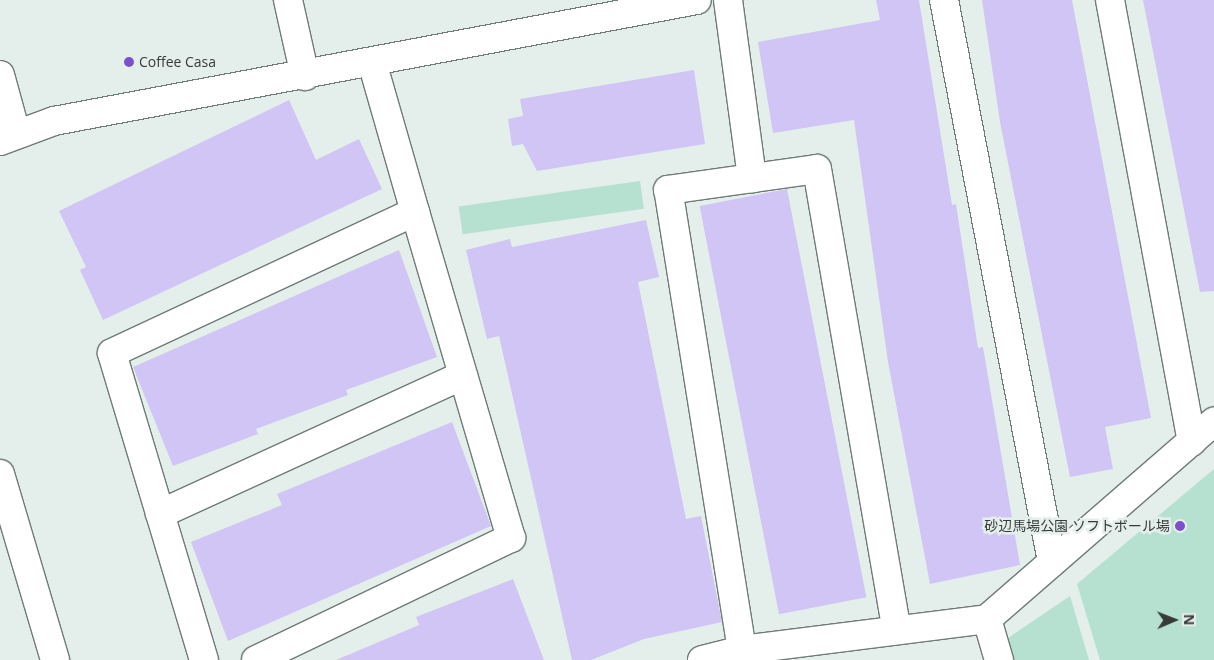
<!DOCTYPE html>
<html>
<head>
<meta charset="utf-8">
<style>
  body { margin:0 }
  #map { position:relative; width:1214px; height:660px; overflow:hidden; background:#e4efeb; font-family:"Open Sans","Noto Sans JP",sans-serif }
  div>[style] { position:absolute }
  [style*='--x'] { left:calc(var(--x)*1px); top:calc(var(--y)*1px); width:calc(var(--w)*1px); rotate:calc(var(--a)*1deg) }
  .green>* { inset:0; background:#b6e0d0; transform-origin:0 0 }
  .building>* { inset:0; background:#d0c5f4; transform-origin:0 0 }
  .roads { filter:drop-shadow(1px 0 #707a76) drop-shadow(-1px 0 #707a76) drop-shadow(0 1px #707a76) drop-shadow(0 -1px #707a76) }
  .minor>* { height:28px; margin:-14px; padding:0 14px; transform-origin:14px; border-radius:14px; background:#fff }
  .dots>* { width:14px; height:14px; translate:-50% -50%; box-sizing:border-box; border:2px solid #e4efeb; border-radius:50% }
  span { translate:-50% -50%; white-space:nowrap; text-align:center; line-height:1.15; -webkit-text-stroke:5px #e4efeb; paint-order:stroke }
  .poi-label { font-size:14px; color:#363b39 }
  .left { translate:0 -50%; text-align:left }
  .right { translate:-100% -50%; text-align:right }
  .north { position:absolute; left:1149px; top:595px; width:50px; height:50px; -webkit-text-stroke:4px #e4efeb; paint-order:stroke; rotate:89deg; font-size:14px; font-weight:700; line-height:20px; text-align:center; color:#363b39 }
  .north::after { content:''; display:block; margin:auto; width:18px; height:22px; background:#363b39; clip-path:polygon(50% 0,100% 100%,50% 72%,0 100%) }
</style>
</head>
<body>
<div id="map">
  <div class="green">
    <i style="left:640px;top:181px;width:28px;height:183px;rotate:82deg"></i>
    <i style="clip-path:polygon(1214px 469px,1214px 660px,1100px 660px,1077px 584px)"></i>
    <i style="clip-path:polygon(1070px 596px,1089px 660px,1014px 660px,1008px 638px)"></i>
  </div>
  <div class="building">
    <i style="clip-path:polygon(876px 0,919px 0,952px 205px,956px 204px,978px 348px,983px 347px,1020px 565px,930px 584px,888px 362px,854px 120px,773px 133px,758px 42px,880px 20px)"></i>
    <i style="clip-path:polygon(982px 0,1072px 0,1151px 418px,1105px 427px,1113px 469px,1070px 477px,1000px 122px)"></i>
    <i style="clip-path:polygon(1143px 0,1214px 0,1214px 291px,1200px 292px)"></i>
    <i style="clip-path:polygon(694px 70px,705px 144px,537px 171px,523px 144px,512px 146px,508px 119px,523px 116px,520px 99px)"></i>
    <i style="clip-path:polygon(289px 100px,316px 160px,359px 139px,382px 189px,103px 320px,80px 270px,86px 267px,59px 211px)"></i>
    <i style="left:787px;top:189px;width:416px;height:89px;rotate:79deg"></i>
    <i style="clip-path:polygon(646px 220px,659px 277px,638px 282px,686px 519px,701px 516px,722px 622px,644px 639px,591px 660px,572px 660px,499px 336px,487px 339px,466px 250px,510px 239px,512px 247px)"></i>
    <i style="clip-path:polygon(399px 250px,437px 357px,346px 390px,348px 395px,256px 429px,258px 434px,173px 466px,133px 367px)"></i>
    <i style="clip-path:polygon(452px 422px,491px 526px,228px 641px,191px 542px,282px 505px,277px 494px)"></i>
    <i style="clip-path:polygon(513px 579px,544px 660px,336px 660px,419px 625px,416px 617px)"></i>
  </div>
  <div class="roads">
    <div class="minor">
      <i style="--x:288;--y:0;--w:78;--a:77.4"></i>
      <i style="--x:728;--y:0;--w:180;--a:82.3"></i>
      <i style="--x:944;--y:0;--w:572;--a:79.12"></i>
      <i style="--x:1110;--y:0;--w:449;--a:79.5"></i>
      <i style="--x:0;--y:75;--w:60;--a:74.6"></i>
      <i style="--x:0;--y:141;--w:58;--a:-20.3"></i>
      <i style="--x:54;--y:121;--w:654;--a:-10.66"></i>
      <i style="--x:0;--y:474;--w:194;--a:73.5"></i>
      <i style="--x:160;--y:514;--w:333;--a:-24.6"></i>
      <i style="--x:987;--y:619;--w:43;--a:73.7"></i>
      <i style="--x:742;--y:650;--w:466;--a:-99.1"></i>
      <i style="--x:668;--y:190;--w:150;--a:-8"></i>
      <i style="--x:817;--y:169;--w:468;--a:80.2"></i>
      <i style="--x:204;--y:660;--w:320;--a:-106.7"></i>
      <i style="--x:112;--y:353;--w:334;--a:-25"></i>
      <i style="--x:415;--y:212;--w:156;--a:-106"></i>
      <i style="--x:256;--y:660;--w:283;--a:-25.6"></i>
      <i style="--x:511;--y:538;--w:340;--a:-106.4"></i>
      <i style="--x:702;--y:660;--w:41;--a:-14"></i>
      <i style="--x:742;--y:650;--w:247;--a:-7.2"></i>
      <i style="--x:987;--y:619;--w:301;--a:-41"></i>
    </div>
  </div>
  <div class="dots">
    <i style="left:129px;top:62px;background:#7a51ca"></i>
    <i style="left:1180px;top:526px;background:#7a51ca"></i>
  </div>
  <div class="poi-label">
    <span class="left" style="left:139px;top:62px">Coffee Casa</span>
    <span class="right" style="left:1170px;top:526px">砂辺馬場公園 ソフトボール場</span>
  </div>
  <div class="north">N</div>
</div>
</body>
</html>
